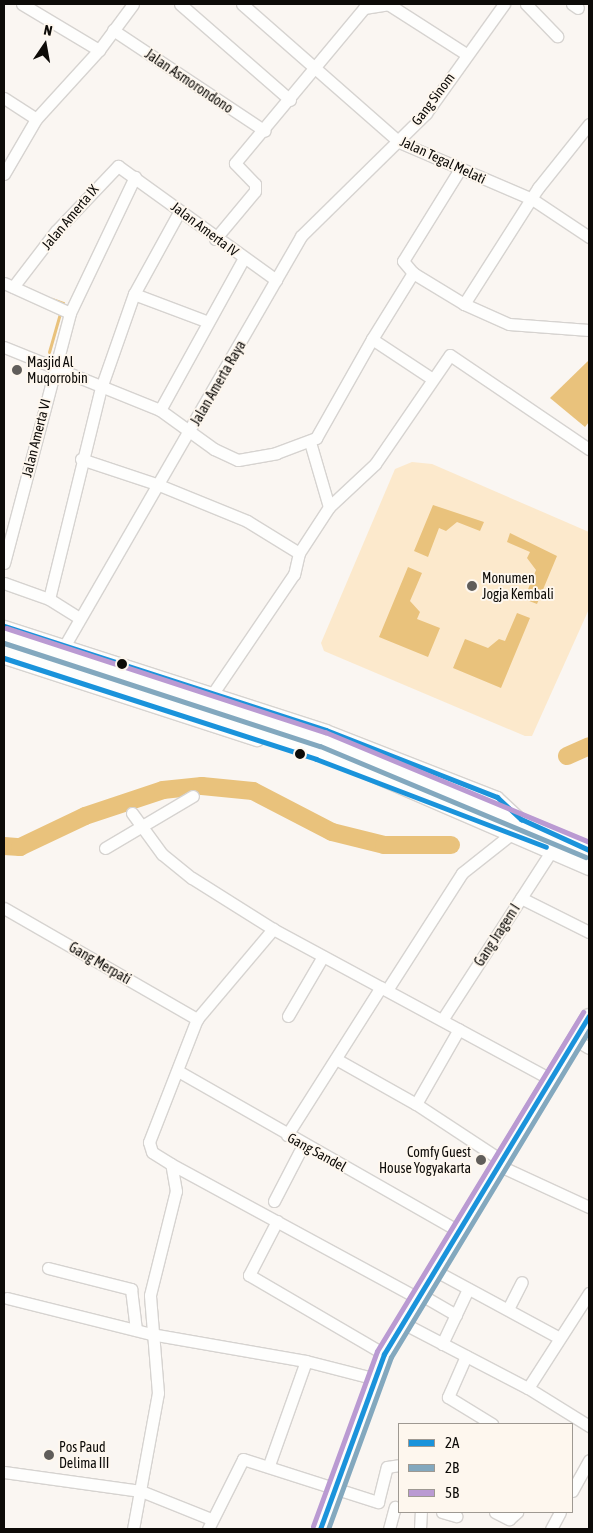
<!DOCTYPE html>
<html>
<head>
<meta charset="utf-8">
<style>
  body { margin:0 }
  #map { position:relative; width:593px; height:1533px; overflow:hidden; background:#faf6f2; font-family:"Asap Condensed",sans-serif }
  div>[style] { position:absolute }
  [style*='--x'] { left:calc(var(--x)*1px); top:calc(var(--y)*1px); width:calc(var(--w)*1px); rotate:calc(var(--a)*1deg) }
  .green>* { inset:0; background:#fce9cc }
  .water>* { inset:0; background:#e9c27c }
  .stream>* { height:3px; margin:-1.5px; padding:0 1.5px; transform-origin:1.5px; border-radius:1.5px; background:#e9c27c }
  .river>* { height:18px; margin:-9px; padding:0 9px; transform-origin:9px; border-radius:9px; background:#e9c27c }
  .roads { filter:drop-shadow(1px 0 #d6d3d0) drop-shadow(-1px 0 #d6d3d0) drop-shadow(0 1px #d6d3d0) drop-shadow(0 -1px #d6d3d0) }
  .minor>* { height:11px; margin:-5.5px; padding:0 5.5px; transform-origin:5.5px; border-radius:5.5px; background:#fefefd }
  .major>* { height:14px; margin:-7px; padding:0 7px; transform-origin:7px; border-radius:7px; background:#fefefd }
  .highway>* { height:16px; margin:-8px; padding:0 8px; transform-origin:8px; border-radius:8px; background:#fefefd }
  .bus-1>* { height:5px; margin:-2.5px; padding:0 2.5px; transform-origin:2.5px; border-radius:2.5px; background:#1a93db }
  .bus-2>* { height:5px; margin:-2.5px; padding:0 2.5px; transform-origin:2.5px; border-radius:2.5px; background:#83a8be }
  .bus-3>* { height:5px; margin:-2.5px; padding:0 2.5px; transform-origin:2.5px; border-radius:2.5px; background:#ba9ad2 }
  .dots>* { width:14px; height:14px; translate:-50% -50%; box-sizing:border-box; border:2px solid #fef7ee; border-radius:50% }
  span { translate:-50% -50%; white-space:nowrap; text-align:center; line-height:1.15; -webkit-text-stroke:4px #fef7ee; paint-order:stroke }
  .street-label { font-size:14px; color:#0d0b08 }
  .poi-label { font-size:14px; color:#0d0b08 }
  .left { translate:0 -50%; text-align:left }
  .right { translate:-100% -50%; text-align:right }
  .frame { position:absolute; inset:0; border:5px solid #0d0b08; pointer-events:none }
  .legend { position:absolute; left:398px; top:1423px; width:175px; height:90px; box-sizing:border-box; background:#fef7ee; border:1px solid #9e9992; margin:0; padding:6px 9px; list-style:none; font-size:15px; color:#0d0b08 }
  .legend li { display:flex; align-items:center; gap:10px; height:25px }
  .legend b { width:25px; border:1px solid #9e9992 }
  .north { position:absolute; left:20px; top:20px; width:50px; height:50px; -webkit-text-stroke:4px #fef7ee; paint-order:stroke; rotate:12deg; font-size:14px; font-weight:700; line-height:20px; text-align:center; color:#0d0b08 }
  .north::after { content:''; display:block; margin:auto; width:18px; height:22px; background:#0d0b08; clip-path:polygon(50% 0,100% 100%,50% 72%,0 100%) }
</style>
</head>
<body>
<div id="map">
  <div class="green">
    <i style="clip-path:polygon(412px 462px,432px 464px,589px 532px,589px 609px,532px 736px,525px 736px,324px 651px,321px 643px,395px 469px)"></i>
  </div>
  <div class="water">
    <i style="clip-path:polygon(589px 360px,589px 422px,585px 427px,550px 398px)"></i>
    <i style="clip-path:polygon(433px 505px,484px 522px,480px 531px,457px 522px,446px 531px,439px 528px,428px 557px,414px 551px)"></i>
    <i style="clip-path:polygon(510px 533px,557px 556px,537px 604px,524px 599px,536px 570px,527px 558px,530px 552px,507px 542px)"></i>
    <i style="clip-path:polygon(408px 567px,422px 573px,410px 601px,420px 612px,417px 619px,440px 628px,428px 657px,379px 637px)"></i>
    <i style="clip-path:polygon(517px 613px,530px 618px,501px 688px,453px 668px,465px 639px,488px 648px,499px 639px,505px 641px)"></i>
  </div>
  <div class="stream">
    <i style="--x:49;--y:352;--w:51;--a:-74.1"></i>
    <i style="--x:63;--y:303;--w:12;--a:-160"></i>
  </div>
  <div class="river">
    <i style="--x:567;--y:756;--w:24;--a:-24"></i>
    <i style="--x:4;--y:846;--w:16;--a:4"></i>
    <i style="--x:20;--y:847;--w:72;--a:-25.5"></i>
    <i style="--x:85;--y:816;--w:82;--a:-18.4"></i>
    <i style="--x:163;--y:790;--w:39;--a:-6"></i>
    <i style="--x:202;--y:786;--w:51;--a:5.6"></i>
    <i style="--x:253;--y:791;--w:89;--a:27.4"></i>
    <i style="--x:332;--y:832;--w:54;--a:14"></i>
    <i style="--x:384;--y:845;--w:67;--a:0"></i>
  </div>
  <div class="roads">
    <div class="minor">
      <i style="--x:22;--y:4;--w:90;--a:30.9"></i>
      <i style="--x:180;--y:4;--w:146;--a:41.1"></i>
      <i style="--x:242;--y:4;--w:209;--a:41.3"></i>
      <i style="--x:399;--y:142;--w:145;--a:23.2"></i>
      <i style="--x:532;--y:199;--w:69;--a:33.7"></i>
      <i style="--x:526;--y:4;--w:45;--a:45.9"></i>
      <i style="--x:572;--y:4;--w:7;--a:34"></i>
      <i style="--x:113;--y:30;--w:182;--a:33.6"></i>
      <i style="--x:4;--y:98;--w:38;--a:33"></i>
      <i style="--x:460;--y:169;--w:108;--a:121.8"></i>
      <i style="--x:403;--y:261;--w:16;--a:50"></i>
      <i style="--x:413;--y:273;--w:60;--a:31.3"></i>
      <i style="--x:464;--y:304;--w:49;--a:24"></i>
      <i style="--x:509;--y:324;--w:80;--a:4.3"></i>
      <i style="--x:4;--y:174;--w:64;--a:-59.8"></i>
      <i style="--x:36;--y:119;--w:93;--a:-47.6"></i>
      <i style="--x:99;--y:50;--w:57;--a:-53.5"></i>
      <i style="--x:215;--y:239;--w:62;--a:-50.2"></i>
      <i style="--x:255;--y:191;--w:7;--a:-90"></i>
      <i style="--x:255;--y:184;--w:29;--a:-134"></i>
      <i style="--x:235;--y:163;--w:202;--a:-50.2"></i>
      <i style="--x:364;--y:8;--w:24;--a:-9"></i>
      <i style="--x:388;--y:4;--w:93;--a:32.7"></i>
      <i style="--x:4;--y:283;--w:72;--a:24.4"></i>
      <i style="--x:13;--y:287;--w:71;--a:-52.5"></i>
      <i style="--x:56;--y:231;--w:90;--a:-46.4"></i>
      <i style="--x:118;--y:166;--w:195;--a:35.8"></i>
      <i style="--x:134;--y:294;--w:77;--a:20.6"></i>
      <i style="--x:464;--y:304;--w:138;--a:-57.5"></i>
      <i style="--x:538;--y:188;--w:82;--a:-51.4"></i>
      <i style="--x:372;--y:339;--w:78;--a:-58.2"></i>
      <i style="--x:4;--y:347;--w:168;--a:22"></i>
      <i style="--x:160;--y:410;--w:67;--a:35.8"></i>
      <i style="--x:214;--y:449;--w:26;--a:25"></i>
      <i style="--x:238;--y:460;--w:39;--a:-10"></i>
      <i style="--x:276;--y:453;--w:43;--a:-20.6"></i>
      <i style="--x:316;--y:438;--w:114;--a:-60.5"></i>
      <i style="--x:372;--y:339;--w:71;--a:33.5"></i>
      <i style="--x:160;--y:410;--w:174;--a:-61.1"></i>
      <i style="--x:81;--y:459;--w:82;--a:18.4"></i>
      <i style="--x:159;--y:485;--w:95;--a:22.2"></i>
      <i style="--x:247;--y:521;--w:61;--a:31.6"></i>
      <i style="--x:299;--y:553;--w:22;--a:103"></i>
      <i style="--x:294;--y:574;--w:144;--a:124.2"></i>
      <i style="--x:329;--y:507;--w:63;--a:-43.1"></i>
      <i style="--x:375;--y:464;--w:132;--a:-55.5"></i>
      <i style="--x:450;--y:355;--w:168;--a:34.1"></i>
      <i style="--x:299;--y:553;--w:55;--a:-56.9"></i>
      <i style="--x:329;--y:507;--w:68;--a:-106.3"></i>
      <i style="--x:4;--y:563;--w:259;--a:-75.2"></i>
      <i style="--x:70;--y:313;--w:151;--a:-64.5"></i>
      <i style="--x:4;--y:583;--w:48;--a:19.6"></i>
      <i style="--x:49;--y:599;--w:36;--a:32"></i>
      <i style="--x:49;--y:599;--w:217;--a:-76.2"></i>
      <i style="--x:101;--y:388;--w:100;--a:-70.7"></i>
      <i style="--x:134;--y:294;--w:94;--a:-61.2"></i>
      <i style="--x:4;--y:626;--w:338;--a:17.9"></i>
      <i style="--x:326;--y:730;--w:184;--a:21.4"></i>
      <i style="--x:497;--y:797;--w:33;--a:43"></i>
      <i style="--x:65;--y:645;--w:472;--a:-60"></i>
      <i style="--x:301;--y:236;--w:175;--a:-44.5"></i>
      <i style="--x:426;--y:113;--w:134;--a:-54.4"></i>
      <i style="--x:4;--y:658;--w:266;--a:18"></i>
      <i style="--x:132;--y:813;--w:51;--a:53.8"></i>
      <i style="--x:162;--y:854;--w:38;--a:39"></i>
      <i style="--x:192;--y:878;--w:96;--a:32.2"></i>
      <i style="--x:273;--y:929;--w:315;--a:28.4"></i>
      <i style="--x:105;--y:848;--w:102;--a:-30.6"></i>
      <i style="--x:521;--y:898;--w:76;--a:26.6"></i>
      <i style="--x:4;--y:908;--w:223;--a:29.9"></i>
      <i style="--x:387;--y:990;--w:139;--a:-57.3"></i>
      <i style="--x:462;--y:873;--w:61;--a:-38.4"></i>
      <i style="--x:288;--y:1016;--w:69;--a:-59.7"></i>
      <i style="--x:442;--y:1020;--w:202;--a:-57.1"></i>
      <i style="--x:574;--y:1039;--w:17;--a:31"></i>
      <i style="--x:336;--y:1059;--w:92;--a:29.4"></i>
      <i style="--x:416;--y:1104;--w:86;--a:-60.2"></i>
      <i style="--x:178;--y:1071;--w:321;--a:29.7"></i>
      <i style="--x:416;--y:1104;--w:102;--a:33.4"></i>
      <i style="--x:287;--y:1135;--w:175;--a:-57.6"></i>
      <i style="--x:171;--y:1164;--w:279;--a:28.5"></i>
      <i style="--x:498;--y:1165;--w:100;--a:24.8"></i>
      <i style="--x:274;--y:1201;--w:63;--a:-62.6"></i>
      <i style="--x:277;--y:1221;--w:61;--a:117.4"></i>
      <i style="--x:249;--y:1275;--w:156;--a:30.3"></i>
      <i style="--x:48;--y:1268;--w:86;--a:14.2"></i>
      <i style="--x:131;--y:1289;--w:41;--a:83"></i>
      <i style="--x:434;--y:1270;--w:141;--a:28.4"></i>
      <i style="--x:418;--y:1293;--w:44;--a:30.1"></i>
      <i style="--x:7;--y:1298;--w:148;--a:14"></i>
      <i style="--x:151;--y:1334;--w:157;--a:9.9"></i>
      <i style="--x:306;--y:1361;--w:68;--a:14.4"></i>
      <i style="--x:508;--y:1309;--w:30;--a:-63"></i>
      <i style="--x:401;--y:1322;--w:143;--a:27.5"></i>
      <i style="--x:528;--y:1388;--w:72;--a:31.9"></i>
      <i style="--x:442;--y:1344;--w:61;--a:-64.7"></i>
      <i style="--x:466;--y:1356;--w:45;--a:113.7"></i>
      <i style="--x:448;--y:1397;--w:52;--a:31.5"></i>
      <i style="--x:528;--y:1388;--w:113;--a:-57.3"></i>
      <i style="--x:269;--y:1465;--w:110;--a:-70.4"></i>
      <i style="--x:4;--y:1472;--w:138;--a:7.9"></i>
      <i style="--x:141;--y:1491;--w:75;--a:21.8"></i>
      <i style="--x:572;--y:1491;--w:35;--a:-61"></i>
      <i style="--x:442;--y:1512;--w:15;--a:16"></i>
      <i style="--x:495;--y:1512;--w:16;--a:27"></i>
      <i style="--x:509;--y:1519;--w:11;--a:-41"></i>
      <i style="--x:133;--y:1529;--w:138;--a:-79.6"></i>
      <i style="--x:158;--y:1393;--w:98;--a:-94.7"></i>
      <i style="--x:150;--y:1295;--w:107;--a:-76"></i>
      <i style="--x:176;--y:1191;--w:27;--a:-100"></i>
      <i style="--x:171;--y:1164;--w:22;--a:-148"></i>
      <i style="--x:152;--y:1152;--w:10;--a:-107"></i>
      <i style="--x:149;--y:1142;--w:132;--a:-68.7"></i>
      <i style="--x:197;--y:1019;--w:118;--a:-49.8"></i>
      <i style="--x:208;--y:1529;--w:78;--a:-63.4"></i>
      <i style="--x:243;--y:1459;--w:142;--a:17.7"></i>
      <i style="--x:378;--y:1502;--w:36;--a:-76"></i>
      <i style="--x:387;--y:1467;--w:12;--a:-9"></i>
      <i style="--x:389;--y:1529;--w:23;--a:-75"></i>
      <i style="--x:420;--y:1529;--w:17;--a:-87"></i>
      <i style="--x:551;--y:1529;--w:19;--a:-62"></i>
    </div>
    <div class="major">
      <i style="--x:320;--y:1529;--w:186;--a:-69.9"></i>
      <i style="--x:384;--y:1354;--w:395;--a:-58.8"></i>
    </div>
    <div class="highway">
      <i style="--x:4;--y:635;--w:336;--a:18.1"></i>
      <i style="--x:323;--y:739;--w:288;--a:22.7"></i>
      <i style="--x:4;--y:647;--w:349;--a:18.4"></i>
      <i style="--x:335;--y:757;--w:277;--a:23.4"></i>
    </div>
  </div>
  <div class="bus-1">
    <i style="--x:4;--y:626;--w:338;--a:17.9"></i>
    <i style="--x:326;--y:730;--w:184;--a:21.4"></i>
    <i style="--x:497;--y:797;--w:33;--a:43"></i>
    <i style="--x:521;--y:819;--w:75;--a:24.5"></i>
    <i style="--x:4;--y:658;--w:328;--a:17.9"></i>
    <i style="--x:316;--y:759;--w:246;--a:20.9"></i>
    <i style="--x:320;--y:1529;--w:186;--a:-69.9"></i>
    <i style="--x:384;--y:1354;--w:395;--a:-58.8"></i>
  </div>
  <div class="bus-2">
    <i style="--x:4;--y:643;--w:332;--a:18.1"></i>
    <i style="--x:320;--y:746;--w:288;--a:22.7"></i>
    <i style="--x:328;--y:1529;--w:183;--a:-69.9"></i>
    <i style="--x:391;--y:1357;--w:382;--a:-58.8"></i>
  </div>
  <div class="bus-3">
    <i style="--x:6;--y:628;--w:336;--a:18.1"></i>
    <i style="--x:325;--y:732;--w:286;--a:22.6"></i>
    <i style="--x:313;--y:1526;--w:186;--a:-69.9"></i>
    <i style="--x:377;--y:1351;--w:397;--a:-58.7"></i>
  </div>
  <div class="dots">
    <i style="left:17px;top:370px;background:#605d5a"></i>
    <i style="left:472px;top:586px;background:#605d5a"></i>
    <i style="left:122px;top:664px;background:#0d0b08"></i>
    <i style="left:300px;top:754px;background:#0d0b08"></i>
    <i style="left:481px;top:1160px;background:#605d5a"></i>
    <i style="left:49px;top:1455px;background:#605d5a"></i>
  </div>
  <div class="street-label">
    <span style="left:189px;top:81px;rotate:34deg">Jalan Asmorondono</span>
    <span style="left:433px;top:99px;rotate:-53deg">Gang Sinom</span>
    <span style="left:443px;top:160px;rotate:25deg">Jalan Tegal Melati</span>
    <span style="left:70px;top:217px;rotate:-50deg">Jalan Amerta IX</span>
    <span style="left:205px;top:229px;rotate:37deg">Jalan Amerta IV</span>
    <span style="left:218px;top:383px;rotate:-60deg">Jalan Amerta Raya</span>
    <span style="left:36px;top:438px;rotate:-76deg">Jalan Amerta VI</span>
    <span style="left:497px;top:935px;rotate:-57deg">Gang Jragem I</span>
    <span style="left:100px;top:963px;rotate:30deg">Gang Merpati</span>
    <span style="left:317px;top:1152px;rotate:29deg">Gang Sandel</span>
  </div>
  <div class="poi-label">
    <span class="left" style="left:27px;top:370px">Masjid Al<br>Muqorrobin</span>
    <span class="left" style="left:482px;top:586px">Monumen<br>Jogja Kembali</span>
    <span class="right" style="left:471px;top:1160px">Comfy Guest<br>House Yogyakarta</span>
    <span class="left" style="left:59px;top:1455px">Pos Paud<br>Delima III</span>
  </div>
  <div class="frame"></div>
  <ul class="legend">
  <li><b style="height:6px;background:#1a93db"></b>2A</li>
  <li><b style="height:6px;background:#83a8be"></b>2B</li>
  <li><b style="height:6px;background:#ba9ad2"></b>5B</li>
  </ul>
  <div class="north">N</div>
</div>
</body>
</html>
